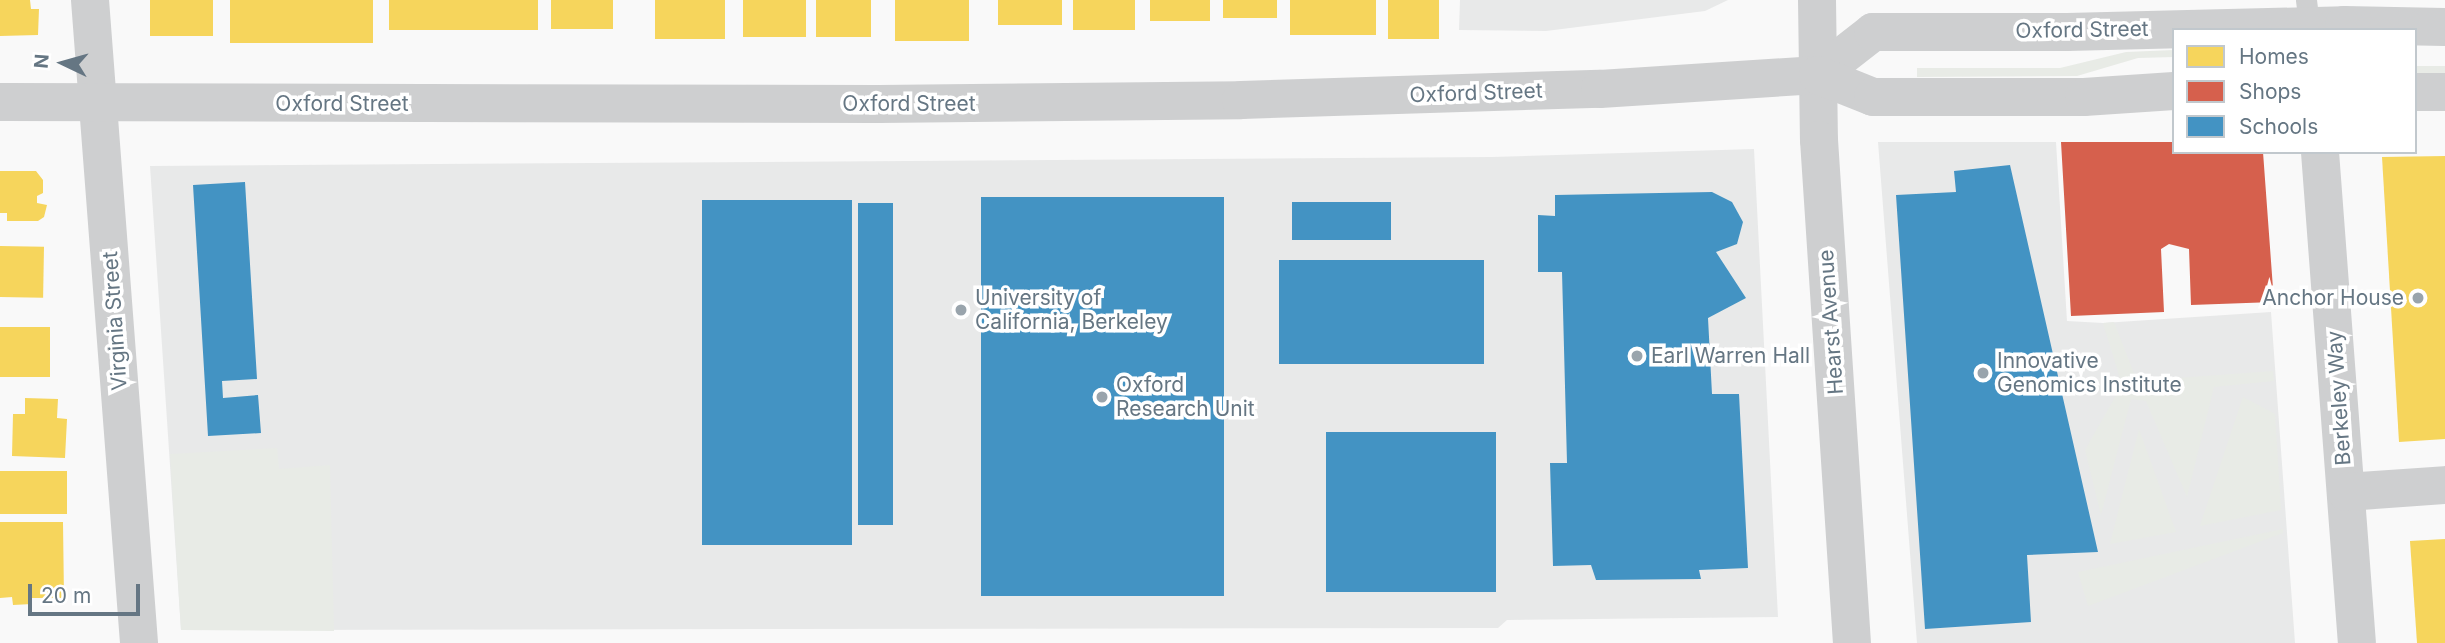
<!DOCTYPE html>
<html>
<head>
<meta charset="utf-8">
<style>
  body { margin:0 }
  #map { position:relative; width:2445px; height:643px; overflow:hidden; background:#f9f9f9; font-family:Inter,sans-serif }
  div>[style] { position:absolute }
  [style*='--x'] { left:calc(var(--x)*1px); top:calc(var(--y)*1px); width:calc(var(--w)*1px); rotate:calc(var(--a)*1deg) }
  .built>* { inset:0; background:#e8e9e9 }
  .green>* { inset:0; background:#e8ebe6; transform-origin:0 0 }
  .homes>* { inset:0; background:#f6d55c; transform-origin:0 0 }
  .shops>* { inset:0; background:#d6604d }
  .schools>* { inset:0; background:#4393c3; transform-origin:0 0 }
  .service>* { height:21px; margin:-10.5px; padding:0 10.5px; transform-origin:10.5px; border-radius:10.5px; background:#cecfd0 }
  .minor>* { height:38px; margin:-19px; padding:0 19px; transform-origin:19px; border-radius:19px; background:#cecfd0 }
  .tertiary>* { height:38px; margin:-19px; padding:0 19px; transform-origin:19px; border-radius:19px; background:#cecfd0 }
  .dots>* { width:19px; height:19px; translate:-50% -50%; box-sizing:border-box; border:4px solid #fff; border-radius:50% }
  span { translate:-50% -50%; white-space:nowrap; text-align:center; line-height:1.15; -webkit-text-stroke:7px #fff; paint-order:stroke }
  .street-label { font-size:21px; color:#657683 }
  .poi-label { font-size:21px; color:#657683 }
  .left { translate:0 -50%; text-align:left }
  .right { translate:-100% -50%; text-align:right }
  .legend { position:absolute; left:2172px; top:28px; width:245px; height:126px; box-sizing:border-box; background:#fff; border:2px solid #c1c8cd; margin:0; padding:9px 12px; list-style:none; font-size:21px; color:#657683 }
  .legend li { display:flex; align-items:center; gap:14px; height:35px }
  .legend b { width:35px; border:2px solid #c1c8cd }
  .north { position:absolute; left:28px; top:28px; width:70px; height:70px; -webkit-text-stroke:5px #fff; paint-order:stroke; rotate:275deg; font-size:19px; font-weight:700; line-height:28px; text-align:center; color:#657683 }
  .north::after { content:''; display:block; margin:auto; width:24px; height:32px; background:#657683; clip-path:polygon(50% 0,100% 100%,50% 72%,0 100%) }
  .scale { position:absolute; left:28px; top:584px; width:112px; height:32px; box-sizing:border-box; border:4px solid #657683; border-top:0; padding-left:9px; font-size:21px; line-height:24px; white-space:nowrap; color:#657683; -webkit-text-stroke:5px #fff; paint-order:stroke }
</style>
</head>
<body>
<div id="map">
  <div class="built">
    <i style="clip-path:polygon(1460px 0,1728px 0,1705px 11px,1546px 31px,1459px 30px)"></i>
    <i style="clip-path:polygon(1878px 142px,2056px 142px,2067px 321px,2103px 323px,2271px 312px,2295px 643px,1917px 643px)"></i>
    <i style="clip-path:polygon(1754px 149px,1778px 617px,1507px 620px,1498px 628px,181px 630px,150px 166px,1492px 157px)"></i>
  </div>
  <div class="green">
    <i style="clip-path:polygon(2174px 50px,2174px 57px,2138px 58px,2077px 76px,1917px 77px,1917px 68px,2060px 68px,2126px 52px)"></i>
    <i style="left:2445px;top:66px;width:9px;height:30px;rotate:90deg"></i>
    <i style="clip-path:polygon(2114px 322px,2137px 381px,2273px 371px,2274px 381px,2214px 387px,2187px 497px,2146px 401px,2131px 399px,2101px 515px,2085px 450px,2122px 385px,2103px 323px)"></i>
    <i style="clip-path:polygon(2243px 397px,2275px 414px,2281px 510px,2200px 526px)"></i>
    <i style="clip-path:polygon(2139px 429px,2176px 532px,2110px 544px)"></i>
    <i style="clip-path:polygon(277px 448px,279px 469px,330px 465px,334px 631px,181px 630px,170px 454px)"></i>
    <i style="clip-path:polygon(2283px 529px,2283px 533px,2088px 606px,2078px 572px)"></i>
  </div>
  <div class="homes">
    <i style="clip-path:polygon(0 0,30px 0,31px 9px,39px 9px,38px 35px,0 36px)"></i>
    <i style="left:150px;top:0;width:63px;height:36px"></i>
    <i style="left:230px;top:0;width:143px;height:43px"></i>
    <i style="left:389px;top:0;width:149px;height:30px"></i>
    <i style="left:551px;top:0;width:62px;height:29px"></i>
    <i style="left:655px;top:0;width:70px;height:39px"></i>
    <i style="left:743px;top:0;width:63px;height:37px"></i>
    <i style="left:816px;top:0;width:55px;height:37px"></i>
    <i style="left:895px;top:0;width:74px;height:41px"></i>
    <i style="left:998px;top:0;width:64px;height:25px"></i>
    <i style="left:1073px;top:0;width:62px;height:30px"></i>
    <i style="left:1150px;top:0;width:60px;height:21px"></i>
    <i style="left:1223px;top:0;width:54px;height:18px"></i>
    <i style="left:1290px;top:0;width:86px;height:35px"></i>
    <i style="left:1388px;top:0;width:51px;height:39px"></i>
    <i style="clip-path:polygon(2445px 156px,2445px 439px,2399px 442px,2382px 157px)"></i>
    <i style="clip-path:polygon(0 171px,36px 171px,43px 180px,43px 193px,37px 196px,37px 203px,47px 205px,44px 217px,38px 221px,7px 221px,7px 213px,0 213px)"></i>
    <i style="left:0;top:246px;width:44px;height:51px;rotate:1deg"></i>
    <i style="left:0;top:327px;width:50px;height:50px"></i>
    <i style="clip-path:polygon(25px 398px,58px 399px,57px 418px,67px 419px,65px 458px,12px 456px,13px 414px,25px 414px)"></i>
    <i style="left:0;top:471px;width:67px;height:43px"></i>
    <i style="clip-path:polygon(0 522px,63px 522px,64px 598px,32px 598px,32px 604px,13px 605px,12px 597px,0 598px)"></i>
    <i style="clip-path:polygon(2445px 539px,2445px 643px,2417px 643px,2410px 541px)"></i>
  </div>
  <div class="shops">
    <i style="clip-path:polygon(2061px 142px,2174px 142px,2174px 152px,2263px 152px,2274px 302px,2191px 305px,2189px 249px,2169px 244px,2161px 249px,2164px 312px,2071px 316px)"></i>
  </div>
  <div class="schools">
    <i style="clip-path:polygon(2010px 165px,2098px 552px,2027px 555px,2031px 622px,1925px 629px,1896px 195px,1956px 192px,1954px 171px)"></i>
    <i style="clip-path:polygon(245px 182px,257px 379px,222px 381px,223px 398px,258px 395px,261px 433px,208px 436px,193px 185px)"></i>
    <i style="clip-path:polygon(1712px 192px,1732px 202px,1743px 222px,1737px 244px,1716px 252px,1746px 298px,1708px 318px,1712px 394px,1739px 394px,1748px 568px,1699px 570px,1701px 579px,1596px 580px,1591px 565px,1553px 566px,1550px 463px,1567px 463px,1562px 272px,1538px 272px,1538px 215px,1555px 216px,1555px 195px)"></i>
    <i style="left:981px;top:197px;width:243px;height:399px"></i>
    <i style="left:702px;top:200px;width:150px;height:345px"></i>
    <i style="left:1292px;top:202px;width:99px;height:38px"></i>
    <i style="left:858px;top:203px;width:35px;height:322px"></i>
    <i style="left:1279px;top:260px;width:205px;height:104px"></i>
    <i style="left:1326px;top:432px;width:170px;height:160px"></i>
  </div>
  <div class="service">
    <i style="--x:2306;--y:0;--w:26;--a:83"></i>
  </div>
  <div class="minor">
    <i style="--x:90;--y:0;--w:645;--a:85.64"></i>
    <i style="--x:2320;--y:152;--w:492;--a:85.7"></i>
    <i style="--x:2346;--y:492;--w:99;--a:-4"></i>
  </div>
  <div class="tertiary">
    <i style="--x:1817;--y:0;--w:140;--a:89.2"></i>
    <i style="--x:1819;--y:140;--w:504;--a:86.25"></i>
    <i style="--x:1818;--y:75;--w:70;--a:-38"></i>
    <i style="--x:1873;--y:32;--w:194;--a:0"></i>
    <i style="--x:2067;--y:32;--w:277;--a:-1.4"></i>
    <i style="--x:2344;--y:25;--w:101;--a:1.1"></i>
    <i style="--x:2415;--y:92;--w:30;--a:0"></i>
    <i style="--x:0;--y:102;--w:879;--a:0.13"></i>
    <i style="--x:879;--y:104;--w:362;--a:-0.6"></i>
    <i style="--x:1241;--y:100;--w:359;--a:-1.8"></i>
    <i style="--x:1600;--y:89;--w:218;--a:-3.7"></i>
    <i style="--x:1818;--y:75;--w:59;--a:21.8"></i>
    <i style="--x:1873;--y:97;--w:211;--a:0"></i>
    <i style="--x:2084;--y:97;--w:90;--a:-3.8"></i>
  </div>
  <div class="dots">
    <i style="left:2418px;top:298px;background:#99a4ac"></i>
    <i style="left:961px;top:310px;background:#99a4ac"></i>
    <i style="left:1637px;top:356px;background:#99a4ac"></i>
    <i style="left:1983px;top:373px;background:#99a4ac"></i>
    <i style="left:1102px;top:397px;background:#99a4ac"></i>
  </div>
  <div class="street-label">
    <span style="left:2082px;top:30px;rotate:-1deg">Oxford Street</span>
    <span style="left:1476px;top:93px;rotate:-2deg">Oxford Street</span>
    <span style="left:342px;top:104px">Oxford Street</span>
    <span style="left:909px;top:104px">Oxford Street</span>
    <span style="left:115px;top:321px;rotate:-94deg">Virginia Street</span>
    <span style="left:1831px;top:322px;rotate:-94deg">Hearst Avenue</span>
    <span style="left:2339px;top:398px;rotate:-94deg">Berkeley Way</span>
  </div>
  <div class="poi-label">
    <span class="left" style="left:975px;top:310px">University of<br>California, Berkeley</span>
    <span class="right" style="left:2404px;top:298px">Anchor House</span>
    <span class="left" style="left:1651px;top:356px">Earl Warren Hall</span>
    <span class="left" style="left:1997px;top:373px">Innovative<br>Genomics Institute</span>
    <span class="left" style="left:1116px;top:397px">Oxford<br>Research Unit</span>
  </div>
  <ul class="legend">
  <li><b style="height:19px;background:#f6d55c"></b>Homes</li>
  <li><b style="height:19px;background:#d6604d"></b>Shops</li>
  <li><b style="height:19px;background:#4393c3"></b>Schools</li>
  </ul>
  <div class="north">N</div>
  <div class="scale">20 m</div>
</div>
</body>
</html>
